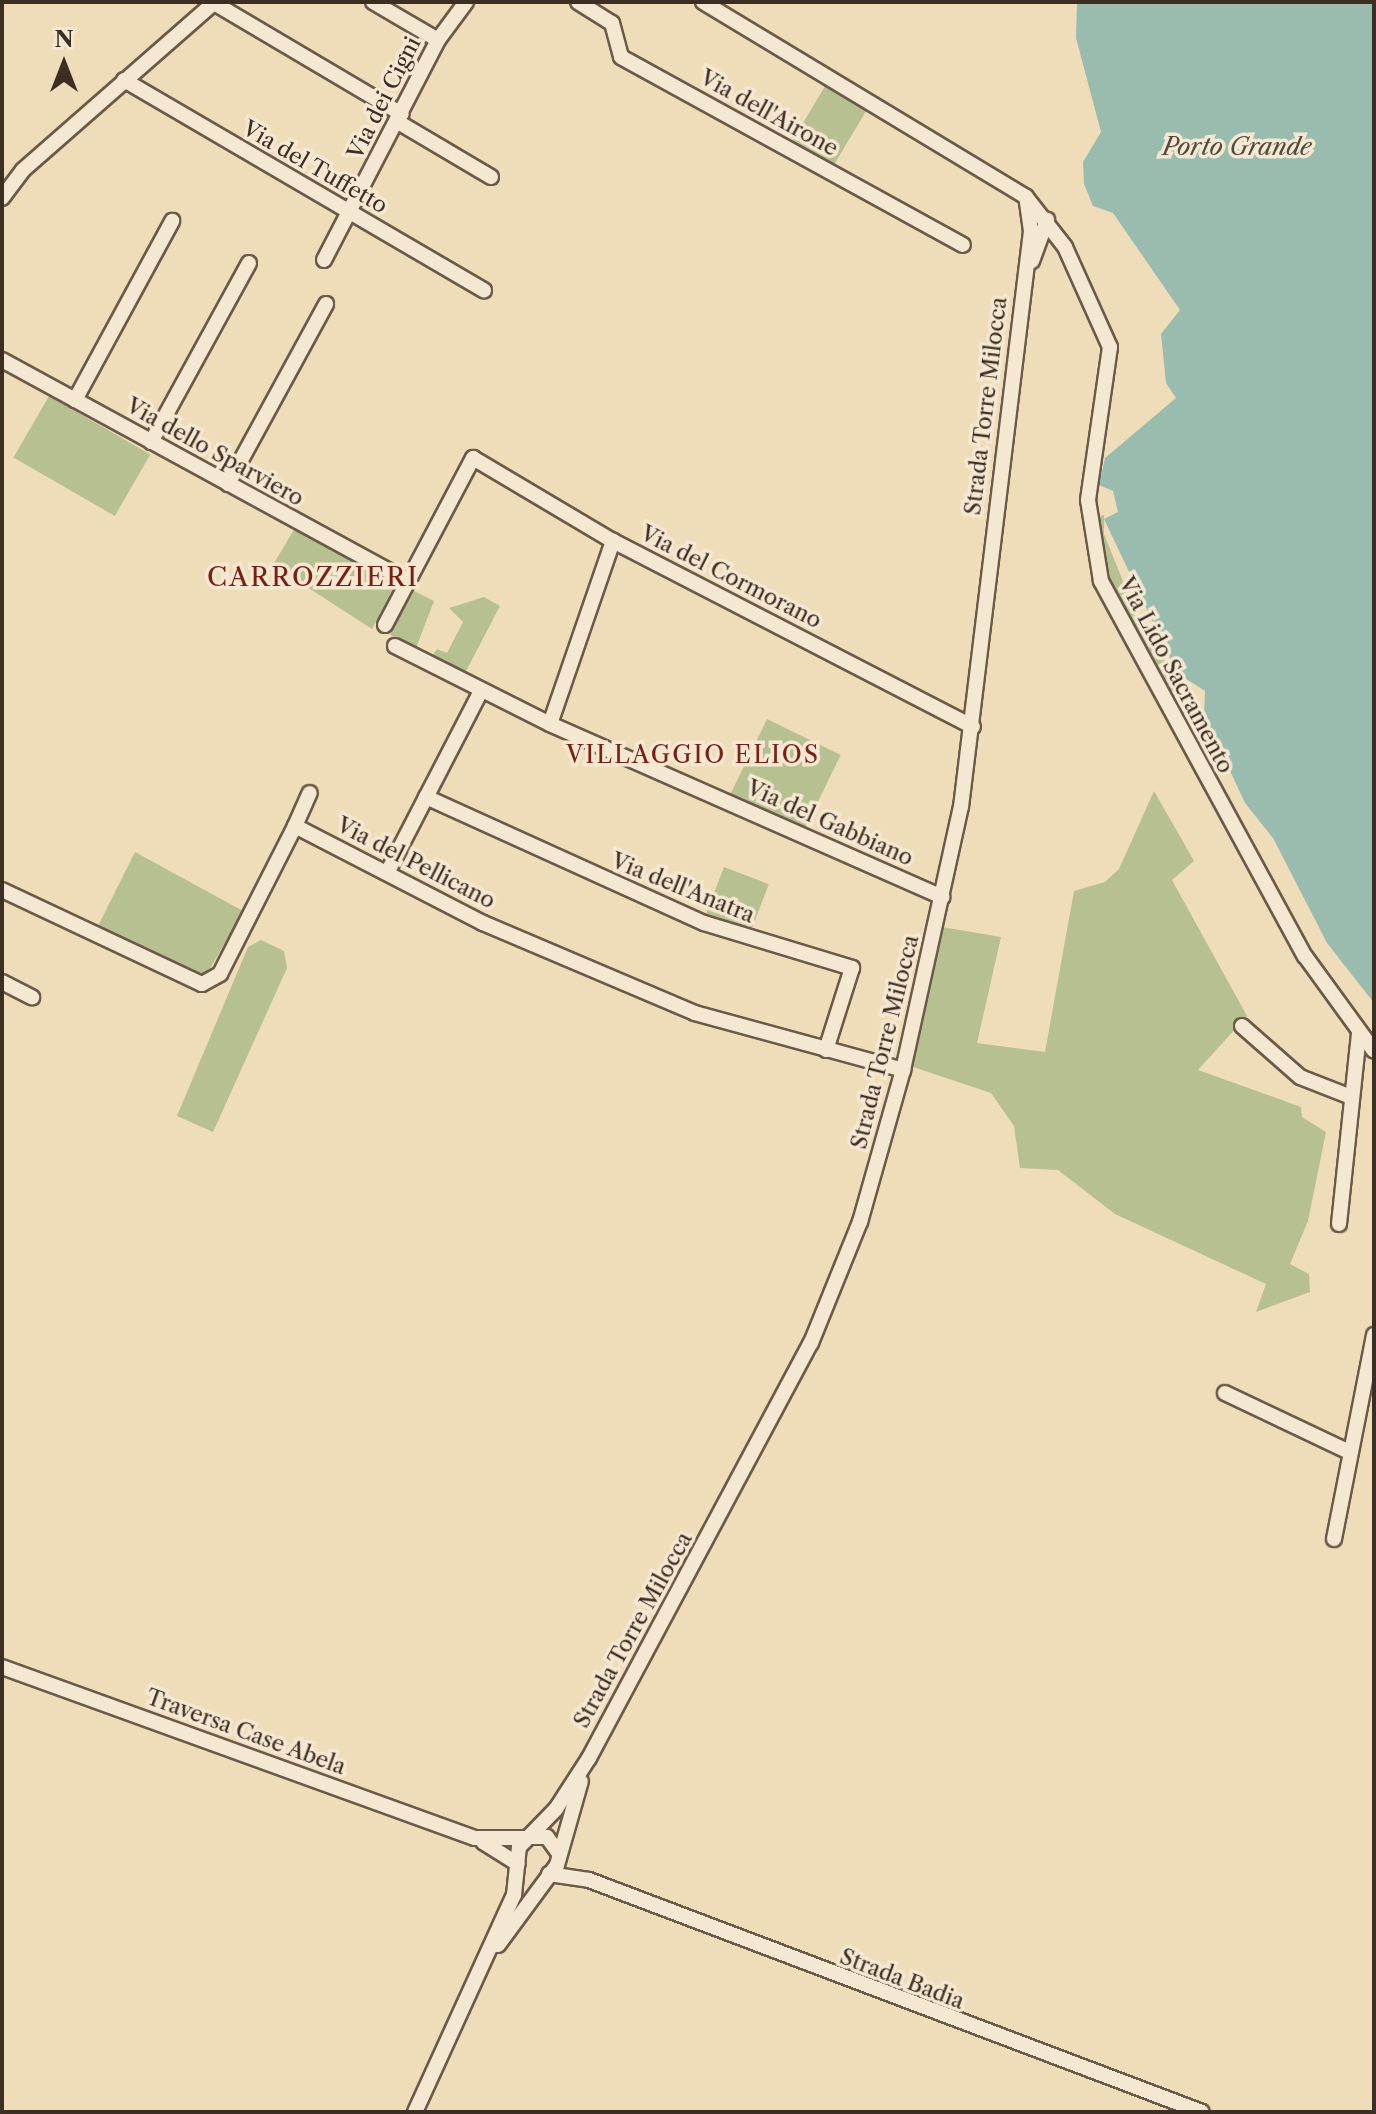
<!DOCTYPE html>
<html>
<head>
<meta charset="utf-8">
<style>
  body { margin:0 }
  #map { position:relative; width:1376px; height:2114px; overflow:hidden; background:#efdcb9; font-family:"Libre Caslon Text",serif }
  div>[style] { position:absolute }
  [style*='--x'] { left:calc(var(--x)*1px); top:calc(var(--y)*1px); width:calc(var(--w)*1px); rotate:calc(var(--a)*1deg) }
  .green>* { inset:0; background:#b7c090; transform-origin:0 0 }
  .water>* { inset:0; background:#9abcaf }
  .roads { filter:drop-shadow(2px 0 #6a5a48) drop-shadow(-2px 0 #6a5a48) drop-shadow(0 2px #6a5a48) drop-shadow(0 -2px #6a5a48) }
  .minor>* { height:14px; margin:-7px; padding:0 7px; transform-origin:7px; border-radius:7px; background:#f5e8d2 }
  span { translate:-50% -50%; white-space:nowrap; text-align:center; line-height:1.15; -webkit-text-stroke:7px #f5e8d2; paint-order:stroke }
  .street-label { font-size:22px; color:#3d2e23 }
  .water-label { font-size:24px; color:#504a3f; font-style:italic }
  .neighbourhood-label { font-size:24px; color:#7a1f14; letter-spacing:2px }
  .quarter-label { font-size:26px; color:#7a1f14; letter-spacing:2px }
  .frame { position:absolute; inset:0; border:4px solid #3d2e23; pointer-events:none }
  .north { position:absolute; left:24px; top:24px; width:80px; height:80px; -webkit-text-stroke:6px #f5e8d2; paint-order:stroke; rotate:0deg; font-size:22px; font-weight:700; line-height:32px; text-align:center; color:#3d2e23 }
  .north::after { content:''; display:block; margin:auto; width:28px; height:36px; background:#3d2e23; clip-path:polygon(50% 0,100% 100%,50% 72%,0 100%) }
</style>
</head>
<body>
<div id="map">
  <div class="green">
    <i style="left:827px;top:83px;width:48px;height:70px;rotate:31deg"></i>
    <i style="left:49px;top:396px;width:117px;height:71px;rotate:30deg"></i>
    <i style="clip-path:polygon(1104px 515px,1104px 534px,1137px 616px,1184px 690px,1164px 692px,1107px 582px,1095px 517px)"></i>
    <i style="clip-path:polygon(295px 528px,396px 583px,372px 629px,273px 565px)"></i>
    <i style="clip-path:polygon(414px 591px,434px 601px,416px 648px,390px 635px)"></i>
    <i style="clip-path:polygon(484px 597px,500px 606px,465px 673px,432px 656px,437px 649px,447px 653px,463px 622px,449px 608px)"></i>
    <i style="left:767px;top:719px;width:82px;height:84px;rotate:26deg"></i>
    <i style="clip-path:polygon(1154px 791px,1194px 861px,1172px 880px,1247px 1016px,1198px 1070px,1301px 1107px,1302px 1117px,1326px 1132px,1308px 1221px,1290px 1264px,1309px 1274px,1310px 1292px,1256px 1312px,1266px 1284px,1115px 1214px,1058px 1170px,1020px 1168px,1014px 1126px,991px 1093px,910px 1066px,942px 927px,1001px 937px,977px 1043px,1045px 1052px,1074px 891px,1105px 882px,1119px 869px)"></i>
    <i style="clip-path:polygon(135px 852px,243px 911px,208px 972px,198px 975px,97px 928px)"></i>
    <i style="left:724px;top:867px;width:48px;height:52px;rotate:21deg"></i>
    <i style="clip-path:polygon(261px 940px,284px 951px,287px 968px,213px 1132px,177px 1116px,248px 947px)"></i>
  </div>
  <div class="water">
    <i style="clip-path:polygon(1077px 2px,1374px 2px,1374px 1003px,1327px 943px,1273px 838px,1245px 803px,1204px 715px,1205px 691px,1177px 673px,1104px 519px,1118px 512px,1113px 491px,1099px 485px,1105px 458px,1176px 398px,1166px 383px,1161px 334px,1180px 310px,1113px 213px,1093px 206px,1084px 184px,1083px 162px,1101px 132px,1076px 38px)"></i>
  </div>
  <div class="roads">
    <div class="minor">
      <i style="--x:373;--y:2;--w:75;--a:30.3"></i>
      <i style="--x:578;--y:2;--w:40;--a:32"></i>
      <i style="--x:612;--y:23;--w:35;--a:75"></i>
      <i style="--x:621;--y:57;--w:390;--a:28.8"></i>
      <i style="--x:703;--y:2;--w:377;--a:31.1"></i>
      <i style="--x:1026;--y:197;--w:63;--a:52"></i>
      <i style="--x:1065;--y:247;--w:110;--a:65.8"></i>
      <i style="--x:1110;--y:347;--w:155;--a:98.2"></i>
      <i style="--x:1088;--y:500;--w:82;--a:80.9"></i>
      <i style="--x:1101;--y:581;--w:427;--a:61.5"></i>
      <i style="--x:1305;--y:956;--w:117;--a:54"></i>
      <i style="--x:214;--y:3;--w:218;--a:30.6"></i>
      <i style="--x:124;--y:80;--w:417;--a:30.3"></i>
      <i style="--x:398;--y:122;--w:108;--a:30.6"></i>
      <i style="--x:2;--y:198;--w:35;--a:-53"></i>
      <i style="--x:23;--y:170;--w:255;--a:-41.2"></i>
      <i style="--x:324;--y:260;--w:248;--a:-62.6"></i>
      <i style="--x:438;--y:40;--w:47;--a:-53.6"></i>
      <i style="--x:1032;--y:261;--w:44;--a:-69.9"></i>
      <i style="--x:2;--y:360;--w:462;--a:28.6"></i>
      <i style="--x:75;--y:400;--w:204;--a:-61.5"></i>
      <i style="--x:151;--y:442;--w:204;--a:-61.3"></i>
      <i style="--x:228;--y:484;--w:205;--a:-61.4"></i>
      <i style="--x:385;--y:625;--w:189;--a:-62.2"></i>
      <i style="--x:473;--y:458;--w:163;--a:30.7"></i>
      <i style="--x:613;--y:541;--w:405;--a:27.3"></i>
      <i style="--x:395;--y:646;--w:174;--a:26.7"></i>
      <i style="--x:550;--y:724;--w:429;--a:23.8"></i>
      <i style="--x:550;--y:724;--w:194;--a:-71"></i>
      <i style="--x:426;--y:797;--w:305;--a:24.4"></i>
      <i style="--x:704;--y:923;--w:155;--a:16.9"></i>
      <i style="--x:852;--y:968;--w:86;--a:107.6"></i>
      <i style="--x:295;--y:826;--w:36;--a:-66"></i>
      <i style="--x:387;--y:873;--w:205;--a:-62.7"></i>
      <i style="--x:2;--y:890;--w:221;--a:25.2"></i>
      <i style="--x:202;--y:984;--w:21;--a:-29"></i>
      <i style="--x:220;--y:974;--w:166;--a:-63.1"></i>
      <i style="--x:295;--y:826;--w:212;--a:27.3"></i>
      <i style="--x:483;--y:923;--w:230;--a:23"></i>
      <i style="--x:695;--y:1013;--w:216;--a:15.3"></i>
      <i style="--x:2;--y:982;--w:34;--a:27"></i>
      <i style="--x:1242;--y:1026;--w:77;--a:41.3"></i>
      <i style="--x:1300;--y:1077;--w:55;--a:21.4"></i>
      <i style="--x:1339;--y:1224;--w:191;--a:-84"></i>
      <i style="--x:1225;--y:1393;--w:135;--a:25.4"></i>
      <i style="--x:1334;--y:1539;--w:208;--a:-78.9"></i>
      <i style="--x:2;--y:1667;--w:503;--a:19.88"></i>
      <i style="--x:475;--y:1838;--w:52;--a:0"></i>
      <i style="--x:528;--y:1837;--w:19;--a:0"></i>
      <i style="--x:547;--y:1837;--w:19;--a:54"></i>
      <i style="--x:483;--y:1842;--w:41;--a:32.2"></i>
      <i style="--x:549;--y:1874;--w:40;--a:8.5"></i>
      <i style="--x:589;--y:1880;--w:655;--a:20.73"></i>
      <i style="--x:498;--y:1945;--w:99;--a:-53.6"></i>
      <i style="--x:557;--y:1865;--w:87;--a:-74.1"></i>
      <i style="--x:415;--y:2112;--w:239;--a:-65.5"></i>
      <i style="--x:514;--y:1895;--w:48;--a:-84.1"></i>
      <i style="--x:519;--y:1847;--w:53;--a:-45.8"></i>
      <i style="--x:556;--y:1809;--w:61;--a:-57.1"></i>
      <i style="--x:589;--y:1758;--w:471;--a:-61.9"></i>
      <i style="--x:811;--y:1343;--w:131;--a:-68"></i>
      <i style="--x:860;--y:1222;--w:158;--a:-74.2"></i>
      <i style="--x:903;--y:1070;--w:269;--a:-77.6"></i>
      <i style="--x:961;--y:807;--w:580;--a:-83.07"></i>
      <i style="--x:1031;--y:231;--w:34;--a:-98"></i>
    </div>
  </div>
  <div class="street-label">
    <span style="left:384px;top:98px;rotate:-63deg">Via dei Cigni</span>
    <span style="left:769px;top:113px;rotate:29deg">Via dell'Airone</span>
    <span style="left:315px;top:167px;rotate:30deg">Via del Tuffetto</span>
    <span style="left:986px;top:406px;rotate:-83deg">Strada Torre Milocca</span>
    <span style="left:215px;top:452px;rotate:29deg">Via dello Sparviero</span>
    <span style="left:731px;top:577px;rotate:27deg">Via del Cormorano</span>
    <span style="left:1176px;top:675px;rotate:62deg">Via Lido Sacramento</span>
    <span style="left:830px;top:823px;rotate:24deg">Via del Gabbiano</span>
    <span style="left:416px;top:863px;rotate:27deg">Via del Pellicano</span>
    <span style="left:683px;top:888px;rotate:22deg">Via dell'Anatra</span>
    <span style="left:885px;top:1042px;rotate:-76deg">Strada Torre Milocca</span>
    <span style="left:633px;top:1630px;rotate:-61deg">Strada Torre Milocca</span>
    <span style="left:246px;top:1732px;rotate:20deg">Traversa Case Abela</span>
    <span style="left:902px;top:1979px;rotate:21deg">Strada Badia</span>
  </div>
  <div class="water-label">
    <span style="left:1237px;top:147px">Porto Grande</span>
  </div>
  <div class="neighbourhood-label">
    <span style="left:693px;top:755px">VILLAGGIO ELIOS</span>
  </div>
  <div class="quarter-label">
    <span style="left:313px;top:578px">CARROZZIERI</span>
  </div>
  <div class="frame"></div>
  <div class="north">N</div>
</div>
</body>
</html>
